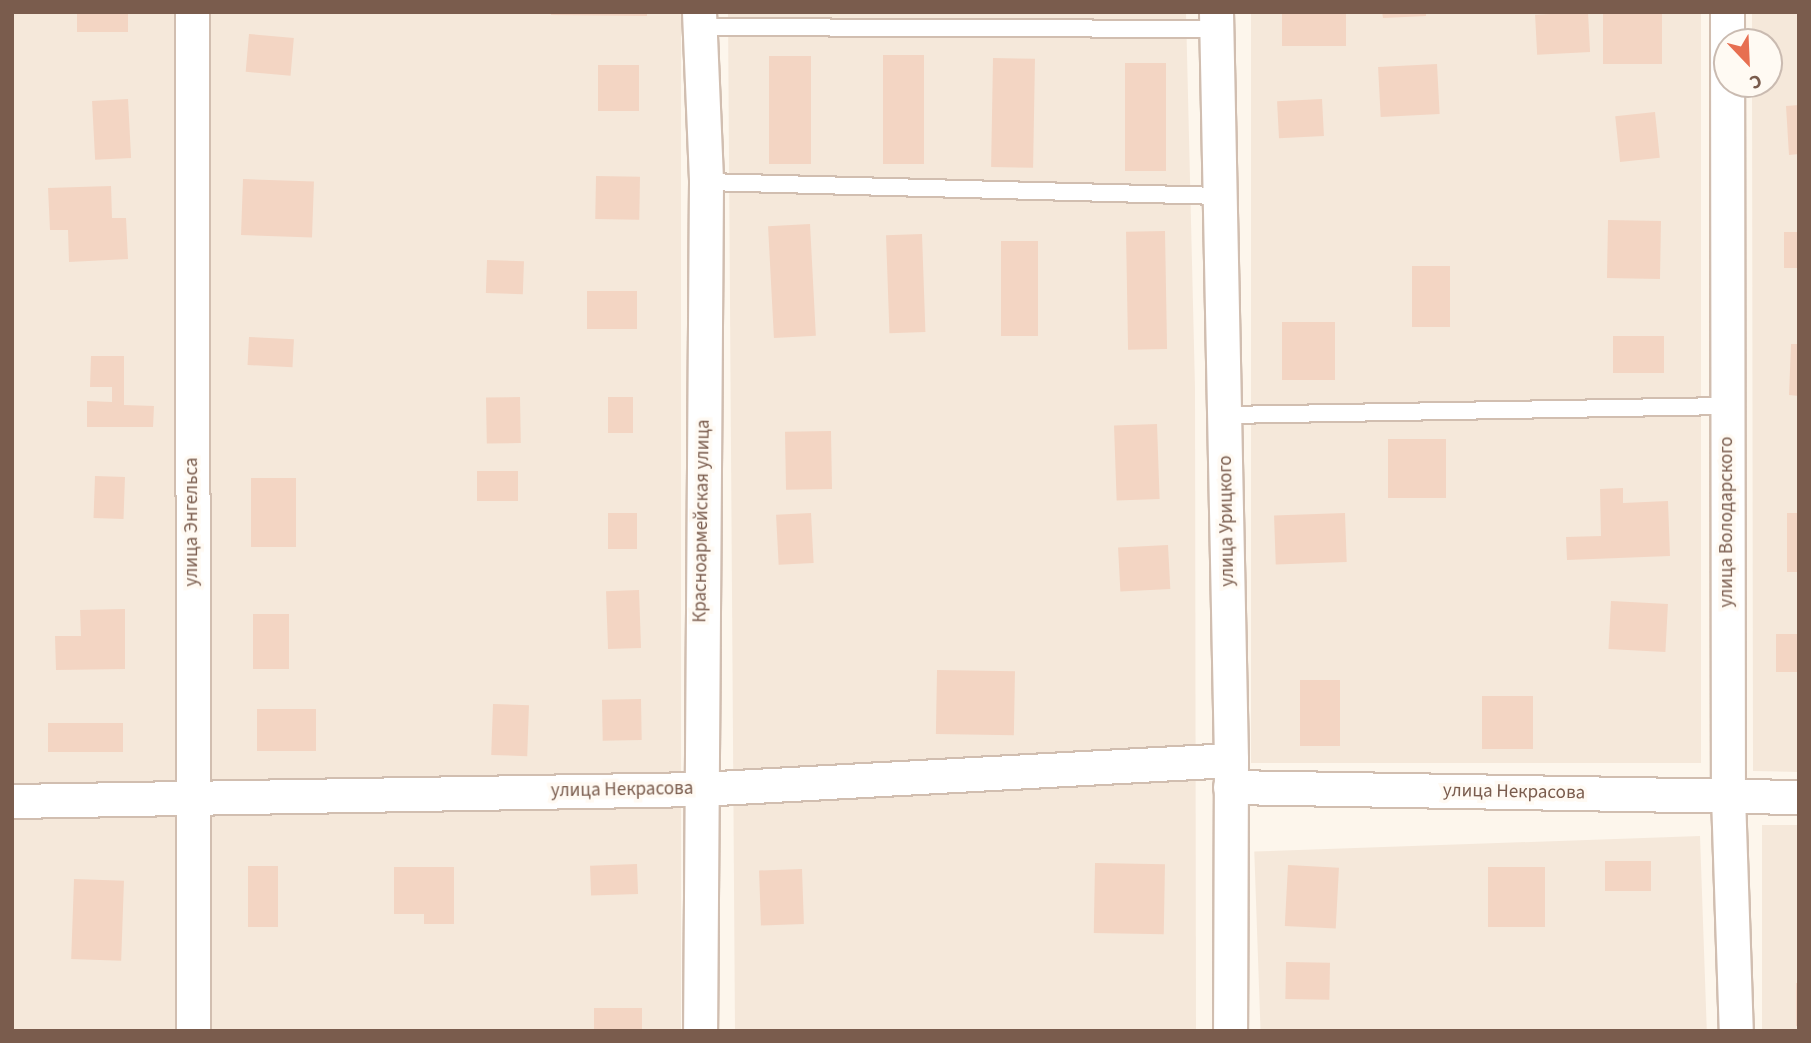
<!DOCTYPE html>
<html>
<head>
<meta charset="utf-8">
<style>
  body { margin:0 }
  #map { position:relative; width:1811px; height:1043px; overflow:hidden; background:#fdf6ec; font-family:"Source Sans 3",sans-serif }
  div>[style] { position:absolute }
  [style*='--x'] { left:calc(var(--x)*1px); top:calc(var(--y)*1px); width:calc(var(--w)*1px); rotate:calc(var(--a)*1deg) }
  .residential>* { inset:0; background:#f5e8da; transform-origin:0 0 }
  .building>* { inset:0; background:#f3d5c3; transform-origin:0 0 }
  .roads { filter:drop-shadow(2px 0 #d1beb0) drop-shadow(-2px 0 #d1beb0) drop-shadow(0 2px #d1beb0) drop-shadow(0 -2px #d1beb0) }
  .service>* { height:16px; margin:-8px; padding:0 8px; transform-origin:8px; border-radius:8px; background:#fff }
  .minor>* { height:33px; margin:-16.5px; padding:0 16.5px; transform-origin:16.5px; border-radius:16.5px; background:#fff }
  span { translate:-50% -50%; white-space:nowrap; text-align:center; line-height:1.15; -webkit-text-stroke:7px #fffaf3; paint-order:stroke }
  .street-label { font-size:19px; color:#7a5c4d }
  .frame { position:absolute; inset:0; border:14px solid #7a5c4d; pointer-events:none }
  .north { position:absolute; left:1713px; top:28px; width:70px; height:70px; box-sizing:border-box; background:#fffaf3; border:2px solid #cabbb1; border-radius:50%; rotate:157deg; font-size:19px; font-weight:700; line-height:28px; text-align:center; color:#7a5c4d }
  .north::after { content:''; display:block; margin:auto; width:24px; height:32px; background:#e76f51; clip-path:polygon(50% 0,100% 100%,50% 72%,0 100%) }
</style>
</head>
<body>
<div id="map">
  <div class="residential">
    <i style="left:12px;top:12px;width:669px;height:1019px"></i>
    <i style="clip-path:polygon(728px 12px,1186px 12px,1195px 388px,1196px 1031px,735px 1031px)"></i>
    <i style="left:1251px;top:12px;width:450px;height:751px"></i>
    <i style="clip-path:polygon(1752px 12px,1799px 12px,1799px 772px,1753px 771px,1752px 84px,1769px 84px,1769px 42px,1752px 42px)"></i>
    <i style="left:1762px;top:825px;width:37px;height:206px"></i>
    <i style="left:1700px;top:836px;width:195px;height:446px;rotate:88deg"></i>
  </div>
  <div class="building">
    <i style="left:77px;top:12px;width:51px;height:20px"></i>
    <i style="clip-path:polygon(551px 12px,647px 12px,647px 16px,551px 15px)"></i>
    <i style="left:1282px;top:12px;width:64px;height:34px"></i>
    <i style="clip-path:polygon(1382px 12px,1426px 12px,1426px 16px,1383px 18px)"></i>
    <i style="left:1588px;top:12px;width:40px;height:53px;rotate:87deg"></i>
    <i style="left:1603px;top:12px;width:59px;height:52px"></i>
    <i style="left:249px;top:34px;width:45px;height:38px;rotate:5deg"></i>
    <i style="left:883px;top:55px;width:41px;height:109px"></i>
    <i style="left:769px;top:56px;width:42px;height:108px"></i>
    <i style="left:993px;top:58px;width:42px;height:109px;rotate:1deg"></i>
    <i style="left:1125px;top:63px;width:41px;height:108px"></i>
    <i style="left:1437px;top:64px;width:50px;height:59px;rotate:87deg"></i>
    <i style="left:598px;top:65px;width:41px;height:46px"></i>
    <i style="left:128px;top:99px;width:59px;height:36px;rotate:87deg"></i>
    <i style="left:1322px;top:99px;width:37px;height:45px;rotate:87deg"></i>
    <i style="clip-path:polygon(1799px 105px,1799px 154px,1789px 155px,1786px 106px)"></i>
    <i style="left:1655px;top:112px;width:46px;height:40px;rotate:84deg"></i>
    <i style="left:596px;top:176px;width:44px;height:43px;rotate:1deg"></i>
    <i style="left:243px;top:179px;width:71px;height:56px;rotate:2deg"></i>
    <i style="clip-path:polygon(111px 186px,112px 218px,126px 218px,128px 259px,69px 262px,68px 230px,50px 230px,48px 188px)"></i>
    <i style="left:1608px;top:220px;width:53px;height:58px;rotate:1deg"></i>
    <i style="left:810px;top:224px;width:112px;height:42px;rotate:87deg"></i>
    <i style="left:1165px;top:231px;width:118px;height:39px;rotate:89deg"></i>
    <i style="left:1784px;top:232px;width:15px;height:36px"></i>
    <i style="left:922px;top:234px;width:98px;height:36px;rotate:88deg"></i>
    <i style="left:1001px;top:241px;width:37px;height:95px"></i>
    <i style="left:487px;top:260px;width:37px;height:33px;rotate:2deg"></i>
    <i style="left:1412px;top:266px;width:38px;height:61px"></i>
    <i style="left:587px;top:291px;width:50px;height:38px"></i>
    <i style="left:1282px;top:322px;width:53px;height:58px"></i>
    <i style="left:1613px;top:336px;width:51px;height:37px"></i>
    <i style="left:249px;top:337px;width:45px;height:28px;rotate:3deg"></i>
    <i style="clip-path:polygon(1791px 344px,1799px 344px,1799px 396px,1789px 395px)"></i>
    <i style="clip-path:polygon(91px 356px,124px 356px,124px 405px,154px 406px,153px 427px,87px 427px,87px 401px,112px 402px,112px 387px,90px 387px)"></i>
    <i style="left:520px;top:397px;width:46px;height:34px;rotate:89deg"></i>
    <i style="left:608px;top:397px;width:25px;height:36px"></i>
    <i style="left:1157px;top:424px;width:75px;height:43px;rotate:88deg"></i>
    <i style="left:831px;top:431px;width:58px;height:46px;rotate:89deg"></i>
    <i style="left:1388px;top:439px;width:58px;height:59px"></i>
    <i style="left:477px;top:471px;width:41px;height:30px"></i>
    <i style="left:95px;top:476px;width:30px;height:42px;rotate:2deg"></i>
    <i style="left:251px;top:478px;width:45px;height:69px"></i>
    <i style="clip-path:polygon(1623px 488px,1623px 503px,1668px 501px,1670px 556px,1567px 560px,1566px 537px,1601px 536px,1600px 489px)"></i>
    <i style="left:608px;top:513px;width:29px;height:36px"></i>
    <i style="left:811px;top:513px;width:50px;height:35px;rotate:87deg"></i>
    <i style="left:1345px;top:513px;width:49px;height:71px;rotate:88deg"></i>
    <i style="left:1787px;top:513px;width:12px;height:59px"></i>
    <i style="left:1168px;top:545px;width:44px;height:50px;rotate:87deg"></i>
    <i style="left:639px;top:590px;width:58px;height:33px;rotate:88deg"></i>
    <i style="left:1611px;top:601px;width:57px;height:48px;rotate:3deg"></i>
    <i style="clip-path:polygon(125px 609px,125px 669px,56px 670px,55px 636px,81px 636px,80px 610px)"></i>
    <i style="left:253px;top:614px;width:36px;height:55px"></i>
    <i style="left:1776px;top:634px;width:23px;height:38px"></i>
    <i style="left:937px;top:670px;width:78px;height:64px;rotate:1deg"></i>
    <i style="left:1300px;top:680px;width:40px;height:66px"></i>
    <i style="left:1482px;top:696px;width:51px;height:53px"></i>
    <i style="left:641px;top:699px;width:41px;height:39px;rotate:89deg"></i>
    <i style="left:493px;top:704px;width:36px;height:51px;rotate:2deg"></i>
    <i style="left:316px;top:709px;width:42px;height:59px;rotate:90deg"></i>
    <i style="left:123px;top:723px;width:29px;height:75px;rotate:90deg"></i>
    <i style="left:1605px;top:861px;width:46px;height:30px"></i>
    <i style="left:1095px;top:863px;width:70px;height:70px;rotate:1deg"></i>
    <i style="left:637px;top:864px;width:30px;height:47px;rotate:88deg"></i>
    <i style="left:1288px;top:865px;width:51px;height:61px;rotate:3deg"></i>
    <i style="left:248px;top:866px;width:30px;height:61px"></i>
    <i style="clip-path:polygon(394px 867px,454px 867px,454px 924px,424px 924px,424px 914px,394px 914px)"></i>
    <i style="left:1545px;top:867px;width:60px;height:57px;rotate:90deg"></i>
    <i style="left:802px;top:869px;width:55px;height:43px;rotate:88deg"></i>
    <i style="left:74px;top:879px;width:50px;height:80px;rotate:2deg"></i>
    <i style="left:1286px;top:962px;width:44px;height:37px;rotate:1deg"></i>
    <i style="left:1796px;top:983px;width:3px;height:43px"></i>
    <i style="left:594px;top:1008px;width:48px;height:23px"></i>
  </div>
  <div class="roads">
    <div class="service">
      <i style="--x:699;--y:27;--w:518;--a:0.22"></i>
      <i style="--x:706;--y:182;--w:514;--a:1.56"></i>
      <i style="--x:1226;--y:415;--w:501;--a:-1.03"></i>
    </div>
    <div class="minor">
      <i style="--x:192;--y:12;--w:1019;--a:89.94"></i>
      <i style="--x:699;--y:12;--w:170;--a:87.6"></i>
      <i style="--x:706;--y:182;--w:849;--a:90.4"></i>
      <i style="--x:1216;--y:12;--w:748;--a:88.85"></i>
      <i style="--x:1231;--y:760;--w:271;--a:90.2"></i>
      <i style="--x:1727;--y:12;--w:784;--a:89.93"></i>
      <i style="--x:1728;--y:796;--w:235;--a:88.1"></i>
      <i style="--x:1230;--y:787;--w:569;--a:1.01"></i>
      <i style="--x:12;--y:801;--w:687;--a:-1"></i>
      <i style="--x:699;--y:789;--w:533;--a:-3.12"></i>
    </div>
  </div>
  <div class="street-label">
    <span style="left:702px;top:521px;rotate:-89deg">Красноармейская улица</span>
    <span style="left:1227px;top:521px;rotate:-91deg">улица Урицкого</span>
    <span style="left:192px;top:522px;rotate:-90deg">улица Энгельса</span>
    <span style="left:1727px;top:522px;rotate:-90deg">улица Володарского</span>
    <span style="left:622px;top:790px;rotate:-1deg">улица Некрасова</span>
    <span style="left:1514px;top:792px;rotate:1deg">улица Некрасова</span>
  </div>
  <div class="frame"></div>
  <div class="north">С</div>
</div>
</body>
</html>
